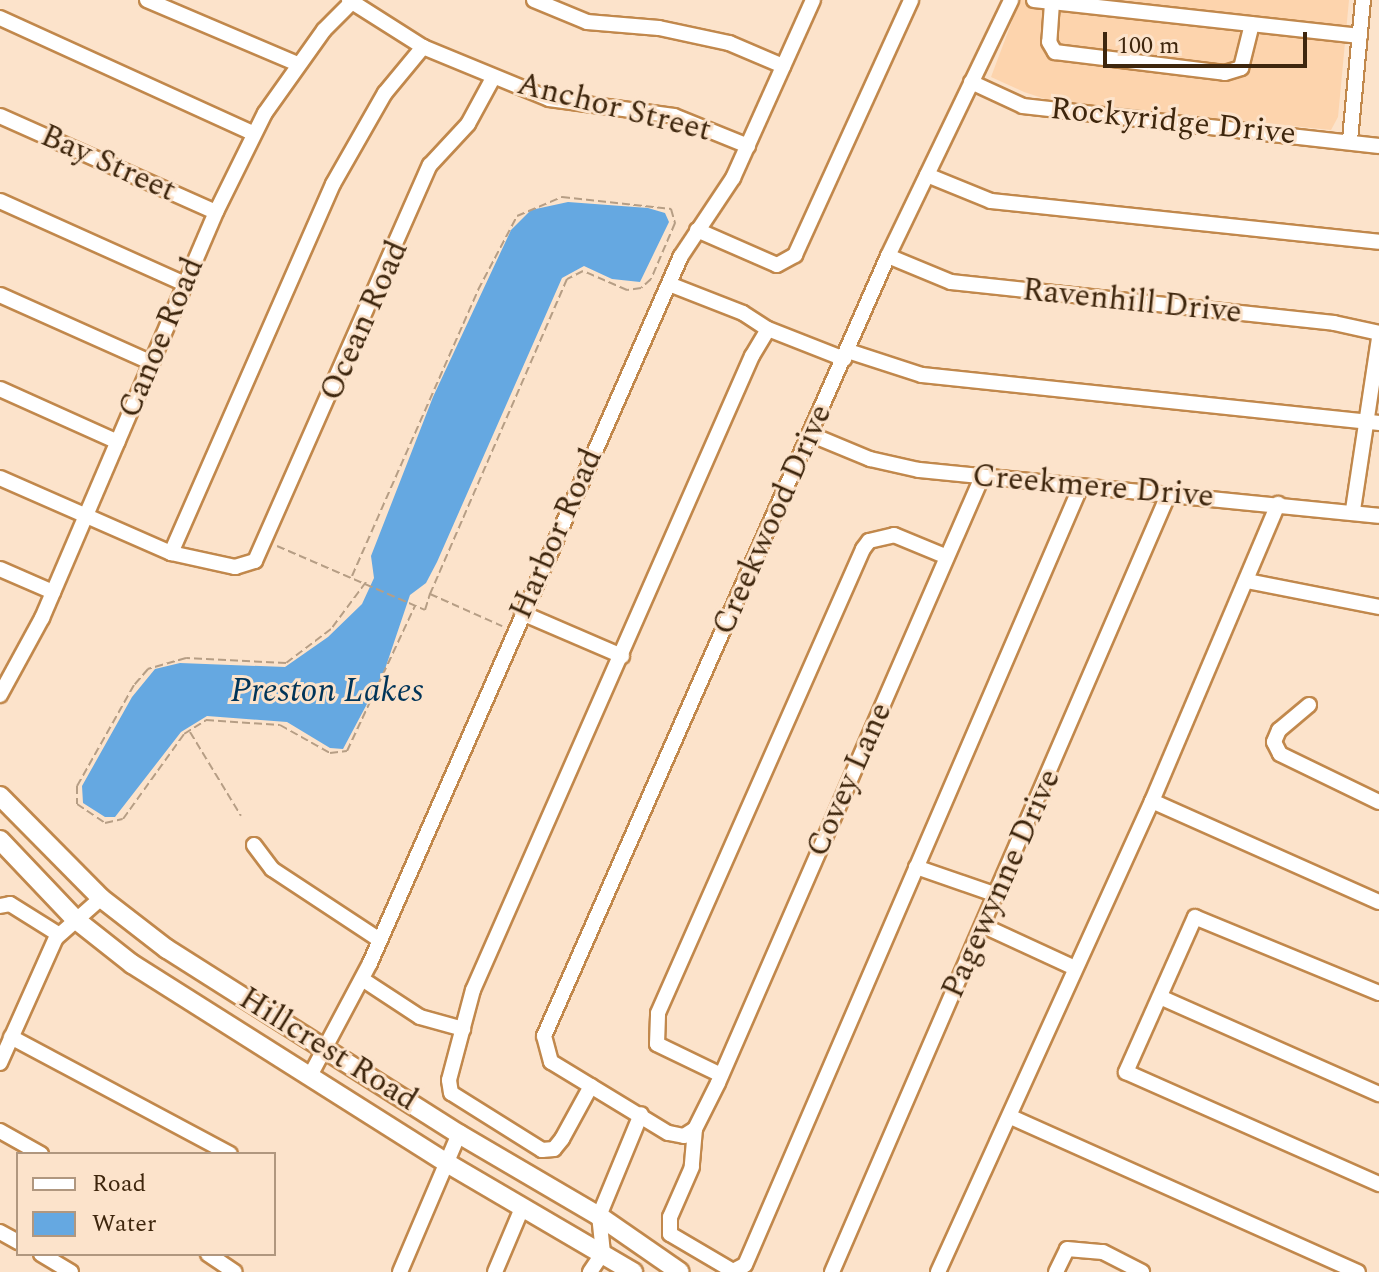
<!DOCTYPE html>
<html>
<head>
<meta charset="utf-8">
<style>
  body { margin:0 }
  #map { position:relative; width:1379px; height:1272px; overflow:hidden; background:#fce3cb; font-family:Spectral,serif }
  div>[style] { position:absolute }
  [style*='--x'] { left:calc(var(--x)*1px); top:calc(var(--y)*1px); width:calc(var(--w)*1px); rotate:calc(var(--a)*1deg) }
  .built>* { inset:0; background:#fdd4ad }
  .water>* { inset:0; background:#65a8e1 }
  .path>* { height:2px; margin-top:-1px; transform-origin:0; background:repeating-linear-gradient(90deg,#b69e85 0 8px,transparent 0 12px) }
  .roads { filter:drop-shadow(2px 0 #c1884c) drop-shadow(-2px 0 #c1884c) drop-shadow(0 2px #c1884c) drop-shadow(0 -2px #c1884c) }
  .minor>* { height:14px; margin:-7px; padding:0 7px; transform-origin:7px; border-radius:7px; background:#fff }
  .major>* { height:18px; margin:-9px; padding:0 9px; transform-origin:9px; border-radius:9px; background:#fff }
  span { translate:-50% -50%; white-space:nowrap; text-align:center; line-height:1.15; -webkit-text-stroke:6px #fce3cb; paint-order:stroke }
  .street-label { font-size:32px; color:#3e260d }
  .water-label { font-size:34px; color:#003458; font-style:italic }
  .legend { position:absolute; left:16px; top:1152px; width:260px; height:104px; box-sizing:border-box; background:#fce3cb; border:2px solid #b0977f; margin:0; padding:10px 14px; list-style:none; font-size:24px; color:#3e260d }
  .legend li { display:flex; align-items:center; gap:16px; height:40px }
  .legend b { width:40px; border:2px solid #b0977f }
  .scale { position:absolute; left:1103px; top:32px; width:204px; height:36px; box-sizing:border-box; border:4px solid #3e260d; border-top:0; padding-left:10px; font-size:24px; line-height:28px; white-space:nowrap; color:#3e260d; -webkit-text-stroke:6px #fce3cb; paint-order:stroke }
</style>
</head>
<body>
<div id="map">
  <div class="built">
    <i style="clip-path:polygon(1020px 0,1349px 0,1338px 117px,1331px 130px,1051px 101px,1024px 92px,991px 77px)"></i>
  </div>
  <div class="water">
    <i style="clip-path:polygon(568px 202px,648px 208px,665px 213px,669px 222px,640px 282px,612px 279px,584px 266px,562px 278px,437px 562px,426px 583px,410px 595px,384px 672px,343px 749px,330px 748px,287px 722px,207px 716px,181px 732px,115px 817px,105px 817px,83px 803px,82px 786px,132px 697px,155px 669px,180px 663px,285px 667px,328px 637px,362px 604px,374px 578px,371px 556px,433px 397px,511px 230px,531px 210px)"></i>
  </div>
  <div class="path">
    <i style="--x:277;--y:546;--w:161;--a:23.4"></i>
    <i style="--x:425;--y:610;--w:17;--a:-73"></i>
    <i style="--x:430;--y:594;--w:79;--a:24"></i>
    <i style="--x:352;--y:576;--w:313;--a:-66.2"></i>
    <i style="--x:478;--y:290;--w:84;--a:-62.2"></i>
    <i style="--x:517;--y:216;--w:49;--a:-22.9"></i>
    <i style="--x:562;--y:197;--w:110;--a:6.3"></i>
    <i style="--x:671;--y:209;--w:15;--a:74"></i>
    <i style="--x:675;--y:223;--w:61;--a:113.2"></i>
    <i style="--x:651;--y:279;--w:13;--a:138"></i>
    <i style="--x:641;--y:288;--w:14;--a:172"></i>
    <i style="--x:627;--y:290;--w:48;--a:-156.6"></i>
    <i style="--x:583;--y:271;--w:18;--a:153"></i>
    <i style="--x:567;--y:279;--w:344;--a:113.5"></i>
    <i style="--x:366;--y:582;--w:59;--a:126.7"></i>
    <i style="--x:331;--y:629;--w:56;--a:142.9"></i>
    <i style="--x:286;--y:663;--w:100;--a:-177.1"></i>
    <i style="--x:186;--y:658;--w:40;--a:164"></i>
    <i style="--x:148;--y:669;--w:21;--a:131"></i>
    <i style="--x:134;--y:685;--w:116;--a:119.4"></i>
    <i style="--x:77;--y:786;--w:18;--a:90"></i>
    <i style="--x:77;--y:804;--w:34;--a:34"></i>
    <i style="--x:105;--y:823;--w:18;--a:-13"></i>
    <i style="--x:123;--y:819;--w:105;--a:-54.3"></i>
    <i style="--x:184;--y:734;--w:26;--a:-32"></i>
    <i style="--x:206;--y:720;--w:74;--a:3.9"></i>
    <i style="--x:280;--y:725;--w:57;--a:29.2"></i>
    <i style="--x:330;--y:753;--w:17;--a:-7"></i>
    <i style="--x:347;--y:751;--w:160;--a:-64.9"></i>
    <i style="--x:190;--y:732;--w:98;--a:58.7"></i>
  </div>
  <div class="roads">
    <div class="minor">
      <i style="--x:147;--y:0;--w:164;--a:23"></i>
      <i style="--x:349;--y:0;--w:88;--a:32.4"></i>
      <i style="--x:423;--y:47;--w:136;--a:22.4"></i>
      <i style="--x:549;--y:99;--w:126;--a:7.7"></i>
      <i style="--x:674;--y:116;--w:80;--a:22.1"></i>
      <i style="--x:534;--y:0;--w:57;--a:22.5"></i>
      <i style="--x:587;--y:22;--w:72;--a:4.8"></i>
      <i style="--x:659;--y:28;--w:72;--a:12.1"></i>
      <i style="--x:729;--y:43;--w:59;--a:23.1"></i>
      <i style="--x:1034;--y:0;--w:328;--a:6.3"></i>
      <i style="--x:1052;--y:3;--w:39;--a:94"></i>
      <i style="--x:1049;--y:42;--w:12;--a:59"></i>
      <i style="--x:1055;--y:52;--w:171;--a:7"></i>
      <i style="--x:1225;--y:73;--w:17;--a:-17"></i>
      <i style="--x:1241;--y:68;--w:45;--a:-76"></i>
      <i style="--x:0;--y:18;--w:279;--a:24.5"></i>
      <i style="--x:971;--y:82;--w:57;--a:24.8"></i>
      <i style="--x:1023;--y:106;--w:358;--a:6.4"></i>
      <i style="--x:0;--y:116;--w:236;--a:24"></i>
      <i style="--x:1350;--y:140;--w:141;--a:-84.7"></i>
      <i style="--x:927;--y:175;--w:69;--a:22.1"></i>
      <i style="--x:991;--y:201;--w:390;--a:6"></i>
      <i style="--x:0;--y:201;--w:203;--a:24.2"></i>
      <i style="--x:697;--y:230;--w:87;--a:23.6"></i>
      <i style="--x:777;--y:265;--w:21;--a:-29"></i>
      <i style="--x:795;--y:255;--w:280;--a:-65.5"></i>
      <i style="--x:888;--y:256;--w:68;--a:22.4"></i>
      <i style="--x:951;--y:282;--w:385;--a:6.1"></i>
      <i style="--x:1334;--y:323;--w:46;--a:12.5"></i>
      <i style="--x:669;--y:284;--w:79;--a:21.4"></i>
      <i style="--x:743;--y:313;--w:30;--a:33"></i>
      <i style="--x:0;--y:295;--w:167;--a:24.1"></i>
      <i style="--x:848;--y:351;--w:78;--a:18"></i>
      <i style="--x:922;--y:375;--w:460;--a:6"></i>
      <i style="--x:0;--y:389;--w:129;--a:24.2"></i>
      <i style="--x:812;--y:435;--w:63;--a:22.5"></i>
      <i style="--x:870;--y:459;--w:50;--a:12.7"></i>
      <i style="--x:919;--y:470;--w:462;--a:5.7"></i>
      <i style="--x:982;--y:477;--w:661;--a:113.54"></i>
      <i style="--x:718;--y:1083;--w:51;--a:116.6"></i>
      <i style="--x:695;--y:1129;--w:13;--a:148"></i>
      <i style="--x:684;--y:1136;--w:16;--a:-169"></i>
      <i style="--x:668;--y:1133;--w:137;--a:-148.7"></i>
      <i style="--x:551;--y:1062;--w:27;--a:-105"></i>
      <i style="--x:544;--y:1036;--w:852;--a:-66.2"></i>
      <i style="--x:888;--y:256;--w:284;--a:-64.3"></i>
      <i style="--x:0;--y:478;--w:187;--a:23.7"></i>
      <i style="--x:171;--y:553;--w:66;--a:12.3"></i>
      <i style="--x:235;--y:567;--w:21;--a:-17"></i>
      <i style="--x:255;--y:561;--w:433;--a:-66.2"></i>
      <i style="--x:430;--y:165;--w:56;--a:-47.2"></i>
      <i style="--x:468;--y:124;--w:52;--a:-61.5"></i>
      <i style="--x:1353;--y:510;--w:173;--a:-81.4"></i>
      <i style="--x:171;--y:553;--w:403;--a:-66.3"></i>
      <i style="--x:333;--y:184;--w:105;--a:-60.3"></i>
      <i style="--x:385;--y:93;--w:60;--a:-50.4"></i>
      <i style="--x:0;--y:569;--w:58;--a:23.5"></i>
      <i style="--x:1247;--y:581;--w:135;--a:11.1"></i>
      <i style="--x:522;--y:613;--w:109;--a:23.3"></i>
      <i style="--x:0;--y:695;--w:88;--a:-61.4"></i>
      <i style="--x:42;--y:618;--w:442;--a:-66.8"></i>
      <i style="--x:216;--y:212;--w:110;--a:-63.7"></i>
      <i style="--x:265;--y:113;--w:102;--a:-54.6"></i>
      <i style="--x:324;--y:30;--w:42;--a:-45"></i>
      <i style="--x:1309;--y:705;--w:39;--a:140"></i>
      <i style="--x:1279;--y:730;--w:13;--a:113"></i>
      <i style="--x:1274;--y:742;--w:13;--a:63"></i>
      <i style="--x:1280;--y:754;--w:110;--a:25.9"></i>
      <i style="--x:1152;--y:801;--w:248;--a:24"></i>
      <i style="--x:254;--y:845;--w:30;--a:53"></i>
      <i style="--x:272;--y:869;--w:127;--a:33.4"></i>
      <i style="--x:916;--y:867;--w:86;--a:19.1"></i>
      <i style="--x:0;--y:906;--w:10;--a:-11"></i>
      <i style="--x:10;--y:904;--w:57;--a:32"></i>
      <i style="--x:984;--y:926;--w:100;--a:24.8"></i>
      <i style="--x:362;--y:979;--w:69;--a:33.2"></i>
      <i style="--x:420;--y:1017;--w:45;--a:15.6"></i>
      <i style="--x:1379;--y:993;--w:199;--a:-157.6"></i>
      <i style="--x:1195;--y:917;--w:170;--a:114"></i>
      <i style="--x:1126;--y:1072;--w:277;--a:23.9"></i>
      <i style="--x:1160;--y:997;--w:240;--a:23.9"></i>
      <i style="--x:11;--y:1037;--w:248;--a:28.1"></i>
      <i style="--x:0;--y:1063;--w:137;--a:-65.9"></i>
      <i style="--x:56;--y:938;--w:60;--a:-41.6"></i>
      <i style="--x:311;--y:1074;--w:126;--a:-62"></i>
      <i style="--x:370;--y:963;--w:772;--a:-66.26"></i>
      <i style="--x:681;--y:256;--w:94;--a:-56.3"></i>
      <i style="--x:733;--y:178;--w:195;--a:-65.8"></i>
      <i style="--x:721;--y:1075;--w:71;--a:-154.2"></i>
      <i style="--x:657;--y:1044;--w:31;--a:-88"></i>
      <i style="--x:658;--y:1013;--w:507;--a:-66.16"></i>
      <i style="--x:863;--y:549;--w:10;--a:-53"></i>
      <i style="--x:869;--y:541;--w:26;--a:-13"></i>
      <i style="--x:894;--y:535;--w:57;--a:22.5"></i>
      <i style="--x:591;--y:1086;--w:60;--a:118.7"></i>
      <i style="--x:562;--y:1139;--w:13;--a:129"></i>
      <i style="--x:554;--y:1149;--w:12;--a:175"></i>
      <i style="--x:542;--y:1150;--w:107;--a:-147.9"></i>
      <i style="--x:451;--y:1093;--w:13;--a:-99"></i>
      <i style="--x:449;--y:1080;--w:93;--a:-75.1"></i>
      <i style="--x:473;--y:990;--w:693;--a:-66.25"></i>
      <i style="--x:752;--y:356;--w:31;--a:-59"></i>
      <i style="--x:768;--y:329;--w:82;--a:21.5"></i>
      <i style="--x:1011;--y:1117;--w:380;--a:24.1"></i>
      <i style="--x:695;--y:1129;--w:38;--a:95"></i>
      <i style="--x:692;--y:1167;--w:55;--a:113.7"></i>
      <i style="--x:670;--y:1217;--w:17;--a:90"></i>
      <i style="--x:670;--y:1234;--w:73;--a:30.4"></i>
      <i style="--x:733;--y:1271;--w:13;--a:-27"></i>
      <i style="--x:745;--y:1265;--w:848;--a:-66.67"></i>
      <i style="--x:0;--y:1131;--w:47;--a:29.3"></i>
      <i style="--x:0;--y:1232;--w:21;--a:29"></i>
      <i style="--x:41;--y:1254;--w:35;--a:31"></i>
      <i style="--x:208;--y:1254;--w:32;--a:34"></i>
      <i style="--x:400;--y:1272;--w:150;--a:-66.9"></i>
      <i style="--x:495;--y:1272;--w:69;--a:-67.1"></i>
      <i style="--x:590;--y:1272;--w:23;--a:-56"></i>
      <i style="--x:603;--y:1253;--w:37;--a:-96"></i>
      <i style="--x:599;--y:1216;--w:110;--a:-67.6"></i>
      <i style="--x:832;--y:1272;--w:847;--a:-66.61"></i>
      <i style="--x:938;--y:1272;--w:517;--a:-65.57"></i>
      <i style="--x:1152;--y:801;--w:323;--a:-67"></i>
      <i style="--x:1056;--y:1272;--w:25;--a:-64"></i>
      <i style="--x:1067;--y:1249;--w:36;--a:5"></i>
      <i style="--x:1103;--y:1252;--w:44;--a:27.1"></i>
    </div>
    <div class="major">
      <i style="--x:0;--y:796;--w:144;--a:45.3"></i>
      <i style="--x:101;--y:898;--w:83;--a:37.7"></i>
      <i style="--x:167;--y:949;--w:346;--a:32.4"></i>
      <i style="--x:459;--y:1134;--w:162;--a:30.4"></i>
      <i style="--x:599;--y:1216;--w:98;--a:34.7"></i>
      <i style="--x:0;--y:840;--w:109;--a:46.5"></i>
      <i style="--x:75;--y:919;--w:73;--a:38.3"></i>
      <i style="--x:132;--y:964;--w:373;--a:32.3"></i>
      <i style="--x:447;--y:1163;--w:216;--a:30.4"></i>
    </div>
  </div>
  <div class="street-label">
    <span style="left:614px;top:108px;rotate:14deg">Anchor Street</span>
    <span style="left:1173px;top:122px;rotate:6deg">Rockyridge Drive</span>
    <span style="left:108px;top:164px;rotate:24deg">Bay Street</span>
    <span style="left:1132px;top:302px;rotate:6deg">Ravenhill Drive</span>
    <span style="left:365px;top:321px;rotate:-66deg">Ocean Road</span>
    <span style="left:162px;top:338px;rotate:-67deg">Canoe Road</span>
    <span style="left:1093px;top:487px;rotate:5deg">Creekmere Drive</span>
    <span style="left:773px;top:520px;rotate:-66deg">Creekwood Drive</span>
    <span style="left:557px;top:534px;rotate:-66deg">Harbor Road</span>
    <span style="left:850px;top:780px;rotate:-66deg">Covey Lane</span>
    <span style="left:1002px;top:884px;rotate:-66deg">Pagewynne Drive</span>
    <span style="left:328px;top:1050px;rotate:32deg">Hillcrest Road</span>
  </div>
  <div class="water-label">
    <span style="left:327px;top:692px">Preston Lakes</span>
  </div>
  <ul class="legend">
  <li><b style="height:10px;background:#fff"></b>Road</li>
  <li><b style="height:22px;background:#65a8e1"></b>Water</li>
  </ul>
  <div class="scale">100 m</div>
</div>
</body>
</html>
